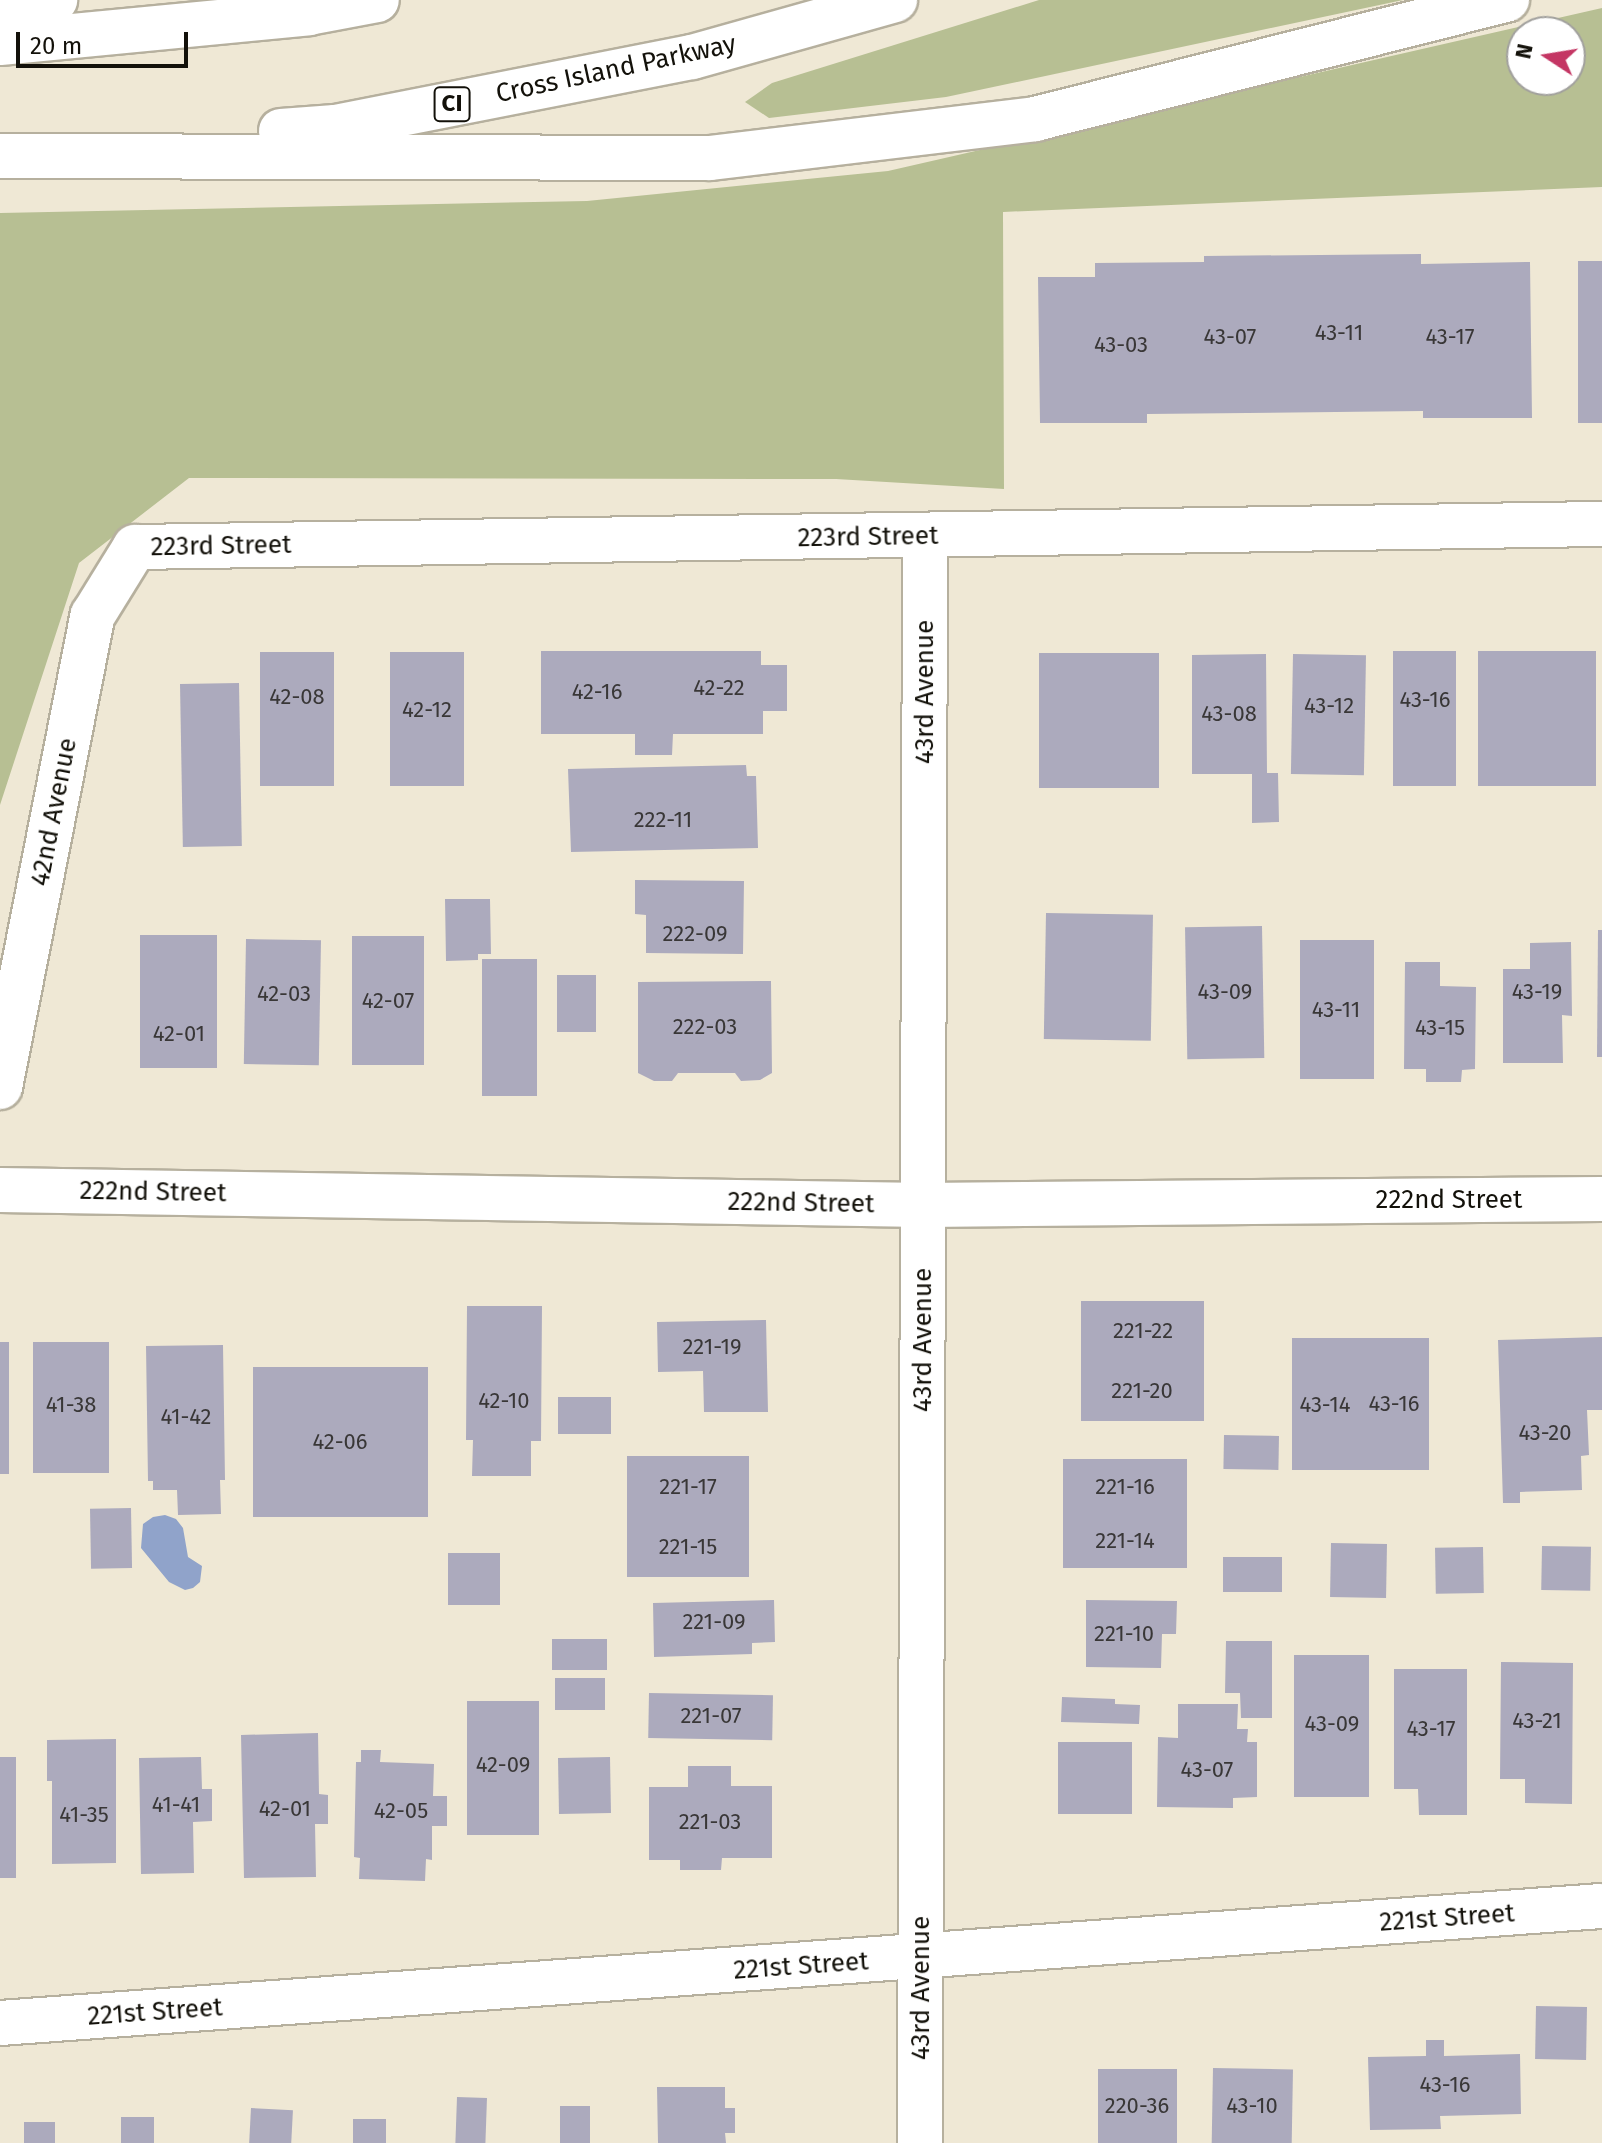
<!DOCTYPE html>
<html>
<head>
<meta charset="utf-8">
<style>
  body { margin:0 }
  #map { position:relative; width:1602px; height:2143px; overflow:hidden; background:#efe8d5; font-family:"Fira Sans",sans-serif }
  div>[style] { position:absolute }
  [style*='--x'] { left:calc(var(--x)*1px); top:calc(var(--y)*1px); width:calc(var(--w)*1px); rotate:calc(var(--a)*1deg) }
  .green>* { inset:0; background:#b7bf93 }
  .water>* { inset:0; background:#90a3ca }
  .building>* { inset:0; background:#acaabd; transform-origin:0 0 }
  .roads { filter:drop-shadow(2px 0 #b6b09e) drop-shadow(-2px 0 #b6b09e) drop-shadow(0 2px #b6b09e) drop-shadow(0 -2px #b6b09e) }
  .minor>* { height:44px; margin:-22px; padding:0 22px; transform-origin:22px; border-radius:22px; background:#fff }
  .highway>* { height:44px; margin:-22px; padding:0 22px; transform-origin:22px; border-radius:22px; background:#fff }
  span { translate:-50% -50%; white-space:nowrap; text-align:center; line-height:1.15; -webkit-text-stroke:8px #fff; paint-order:stroke }
  .number-label { font-size:22px; color:#393737 }
  .number-label span { -webkit-text-stroke-width:0 }
  .shield-label span { padding:2px 6px; background:#fff; border:2px solid; border-radius:6px; -webkit-text-stroke-width:0 }
  .shield-label { font-size:24px; color:#13110a; font-weight:700 }
  .street-label { font-size:26px; color:#13110a }
  .north { position:absolute; left:1506px; top:16px; width:80px; height:80px; box-sizing:border-box; background:#fff; border:2px solid #a1a09d; border-radius:50%; rotate:282deg; font-size:22px; font-weight:700; line-height:32px; text-align:center; color:#13110a }
  .north::after { content:''; display:block; margin:auto; width:28px; height:36px; background:#c43664; clip-path:polygon(50% 0,100% 100%,50% 72%,0 100%) }
  .scale { position:absolute; left:16px; top:32px; width:172px; height:36px; box-sizing:border-box; border:4px solid #13110a; border-top:0; padding-left:10px; font-size:24px; line-height:28px; white-space:nowrap; color:#13110a; -webkit-text-stroke:6px #fff; paint-order:stroke }
</style>
</head>
<body>
<div id="map">
  <div class="green">
    <i style="clip-path:polygon(1039px 0,1403px 0,946px 97px,769px 118px,745px 102px,772px 83px)"></i>
    <i style="clip-path:polygon(evenodd,1602px 8px,1602px 187px,1003px 212px,1004px 489px,836px 479px,189px 478px,79px 563px,0 805px,0 213px,587px 201px,888px 171px,1602px 8px,1522px 32px,1570px 32px,1570px 80px,1522px 80px,1522px 32px)"></i>
  </div>
  <div class="water">
    <i style="clip-path:polygon(165px 1515px,176px 1519px,183px 1528px,188px 1557px,202px 1566px,200px 1582px,193px 1588px,185px 1590px,169px 1582px,141px 1548px,143px 1524px,153px 1517px)"></i>
  </div>
  <div class="building">
    <i style="clip-path:polygon(1421px 254px,1421px 264px,1530px 262px,1532px 418px,1423px 418px,1423px 411px,1147px 414px,1147px 423px,1040px 423px,1038px 277px,1095px 277px,1095px 263px,1204px 262px,1204px 256px)"></i>
    <i style="left:1578px;top:261px;width:24px;height:162px"></i>
    <i style="clip-path:polygon(541px 651px,761px 651px,761px 665px,787px 665px,787px 711px,763px 711px,763px 734px,673px 734px,672px 755px,635px 755px,635px 734px,541px 734px)"></i>
    <i style="left:1456px;top:651px;width:135px;height:63px;rotate:90deg"></i>
    <i style="left:1478px;top:651px;width:118px;height:135px"></i>
    <i style="left:260px;top:652px;width:74px;height:134px"></i>
    <i style="left:390px;top:652px;width:74px;height:134px"></i>
    <i style="left:1159px;top:653px;width:135px;height:120px;rotate:90deg"></i>
    <i style="clip-path:polygon(1266px 654px,1267px 773px,1278px 773px,1279px 822px,1252px 823px,1252px 774px,1192px 774px,1192px 655px)"></i>
    <i style="left:1293px;top:654px;width:73px;height:120px;rotate:1deg"></i>
    <i style="left:239px;top:683px;width:163px;height:59px;rotate:89deg"></i>
    <i style="clip-path:polygon(746px 765px,747px 776px,756px 776px,758px 848px,571px 852px,568px 769px)"></i>
    <i style="clip-path:polygon(635px 880px,744px 881px,743px 954px,646px 953px,646px 915px,635px 914px)"></i>
    <i style="clip-path:polygon(445px 899px,490px 899px,491px 954px,478px 954px,478px 960px,446px 961px)"></i>
    <i style="left:1046px;top:913px;width:107px;height:126px;rotate:1deg"></i>
    <i style="left:1262px;top:926px;width:132px;height:77px;rotate:89deg"></i>
    <i style="clip-path:polygon(1598px 930px,1602px 930px,1602px 1057px,1597px 1057px)"></i>
    <i style="left:217px;top:935px;width:133px;height:77px;rotate:90deg"></i>
    <i style="left:424px;top:936px;width:129px;height:72px;rotate:90deg"></i>
    <i style="left:246px;top:939px;width:75px;height:125px;rotate:1deg"></i>
    <i style="left:1300px;top:940px;width:74px;height:139px"></i>
    <i style="clip-path:polygon(1571px 942px,1572px 1016px,1562px 1015px,1563px 1063px,1503px 1063px,1503px 969px,1530px 969px,1530px 943px)"></i>
    <i style="left:482px;top:959px;width:55px;height:137px"></i>
    <i style="clip-path:polygon(1405px 962px,1440px 962px,1440px 986px,1476px 987px,1475px 1069px,1462px 1070px,1461px 1082px,1426px 1082px,1426px 1069px,1404px 1069px)"></i>
    <i style="left:557px;top:975px;width:39px;height:57px"></i>
    <i style="clip-path:polygon(771px 981px,772px 1073px,760px 1080px,741px 1081px,735px 1073px,678px 1073px,672px 1081px,654px 1081px,638px 1073px,638px 982px)"></i>
    <i style="left:1081px;top:1301px;width:123px;height:120px"></i>
    <i style="clip-path:polygon(467px 1306px,542px 1306px,541px 1441px,531px 1441px,531px 1476px,472px 1476px,473px 1440px,466px 1440px)"></i>
    <i style="clip-path:polygon(766px 1320px,768px 1412px,704px 1412px,703px 1371px,658px 1372px,657px 1322px)"></i>
    <i style="clip-path:polygon(1602px 1337px,1602px 1410px,1587px 1410px,1589px 1455px,1581px 1456px,1582px 1490px,1520px 1492px,1520px 1503px,1503px 1503px,1498px 1340px)"></i>
    <i style="left:1429px;top:1338px;width:132px;height:137px;rotate:90deg"></i>
    <i style="left:0;top:1342px;width:9px;height:132px"></i>
    <i style="left:109px;top:1342px;width:131px;height:76px;rotate:90deg"></i>
    <i style="clip-path:polygon(223px 1345px,225px 1480px,220px 1480px,221px 1514px,178px 1515px,177px 1490px,153px 1490px,153px 1481px,148px 1481px,146px 1346px)"></i>
    <i style="left:428px;top:1367px;width:150px;height:175px;rotate:90deg"></i>
    <i style="left:611px;top:1397px;width:37px;height:53px;rotate:90deg"></i>
    <i style="left:1224px;top:1435px;width:55px;height:34px;rotate:1deg"></i>
    <i style="left:627px;top:1456px;width:122px;height:121px"></i>
    <i style="left:1063px;top:1459px;width:124px;height:109px"></i>
    <i style="left:131px;top:1508px;width:60px;height:41px;rotate:89deg"></i>
    <i style="left:1331px;top:1543px;width:56px;height:54px;rotate:1deg"></i>
    <i style="left:1542px;top:1546px;width:49px;height:44px;rotate:1deg"></i>
    <i style="left:1483px;top:1547px;width:46px;height:48px;rotate:89deg"></i>
    <i style="left:500px;top:1553px;width:52px;height:52px;rotate:90deg"></i>
    <i style="left:1223px;top:1557px;width:59px;height:35px"></i>
    <i style="clip-path:polygon(774px 1600px,775px 1642px,752px 1643px,752px 1654px,654px 1657px,653px 1603px)"></i>
    <i style="clip-path:polygon(1086px 1600px,1177px 1601px,1176px 1634px,1162px 1634px,1161px 1668px,1086px 1667px)"></i>
    <i style="left:552px;top:1639px;width:55px;height:31px"></i>
    <i style="clip-path:polygon(1226px 1641px,1272px 1641px,1272px 1718px,1241px 1718px,1240px 1693px,1225px 1693px)"></i>
    <i style="left:1369px;top:1655px;width:142px;height:75px;rotate:90deg"></i>
    <i style="clip-path:polygon(1501px 1662px,1573px 1663px,1572px 1804px,1525px 1803px,1525px 1779px,1500px 1779px)"></i>
    <i style="clip-path:polygon(1394px 1669px,1467px 1669px,1467px 1815px,1419px 1815px,1418px 1789px,1394px 1789px)"></i>
    <i style="left:555px;top:1678px;width:50px;height:32px"></i>
    <i style="left:649px;top:1693px;width:124px;height:45px;rotate:1deg"></i>
    <i style="clip-path:polygon(1062px 1697px,1115px 1699px,1115px 1704px,1140px 1705px,1139px 1724px,1061px 1722px)"></i>
    <i style="left:467px;top:1701px;width:72px;height:134px"></i>
    <i style="clip-path:polygon(1178px 1704px,1238px 1704px,1237px 1729px,1248px 1729px,1247px 1742px,1257px 1742px,1257px 1797px,1233px 1798px,1233px 1808px,1157px 1807px,1158px 1737px,1178px 1738px)"></i>
    <i style="clip-path:polygon(318px 1733px,319px 1794px,328px 1795px,328px 1824px,315px 1824px,316px 1877px,244px 1878px,241px 1735px)"></i>
    <i style="clip-path:polygon(116px 1739px,116px 1863px,52px 1864px,52px 1781px,47px 1781px,47px 1740px)"></i>
    <i style="left:1058px;top:1742px;width:74px;height:72px"></i>
    <i style="clip-path:polygon(361px 1750px,381px 1750px,380px 1762px,434px 1764px,433px 1796px,447px 1796px,447px 1826px,432px 1826px,432px 1860px,426px 1859px,425px 1881px,359px 1879px,360px 1858px,354px 1857px,356px 1762px,361px 1762px)"></i>
    <i style="left:0;top:1757px;width:16px;height:121px"></i>
    <i style="clip-path:polygon(201px 1757px,202px 1789px,212px 1789px,212px 1821px,193px 1822px,194px 1873px,141px 1874px,139px 1758px)"></i>
    <i style="left:610px;top:1757px;width:56px;height:52px;rotate:89deg"></i>
    <i style="clip-path:polygon(688px 1766px,731px 1766px,731px 1786px,772px 1786px,772px 1858px,722px 1858px,721px 1870px,680px 1870px,680px 1860px,649px 1860px,649px 1787px,688px 1787px)"></i>
    <i style="left:1536px;top:2006px;width:51px;height:53px;rotate:1deg"></i>
    <i style="clip-path:polygon(1426px 2040px,1444px 2040px,1444px 2056px,1520px 2054px,1521px 2114px,1440px 2116px,1441px 2129px,1370px 2130px,1368px 2057px,1426px 2056px)"></i>
    <i style="left:1213px;top:2068px;width:80px;height:75px;rotate:1deg"></i>
    <i style="left:1098px;top:2069px;width:79px;height:74px"></i>
    <i style="clip-path:polygon(657px 2087px,725px 2087px,725px 2108px,735px 2108px,735px 2133px,725px 2133px,726px 2143px,658px 2143px)"></i>
    <i style="left:457px;top:2097px;width:30px;height:46px;rotate:2deg"></i>
    <i style="left:560px;top:2106px;width:30px;height:37px"></i>
    <i style="left:251px;top:2108px;width:42px;height:35px;rotate:3deg"></i>
    <i style="left:121px;top:2117px;width:33px;height:26px"></i>
    <i style="left:353px;top:2119px;width:33px;height:24px"></i>
    <i style="left:24px;top:2122px;width:31px;height:21px"></i>
  </div>
  <div class="roads">
    <div class="minor">
      <i style="--x:0;--y:1087;--w:481;--a:-78.9"></i>
      <i style="--x:93;--y:615;--w:80;--a:-58.3"></i>
      <i style="--x:135;--y:547;--w:1467;--a:-0.9"></i>
      <i style="--x:0;--y:1190;--w:924;--a:0.93"></i>
      <i style="--x:924;--y:1205;--w:678;--a:-0.51"></i>
      <i style="--x:0;--y:2023;--w:1606;--a:-4.18"></i>
      <i style="--x:920;--y:2143;--w:1607;--a:-89.82"></i>
    </div>
    <div class="highway">
      <i style="--x:0;--y:9;--w:56;--a:-9.3"></i>
      <i style="--x:0;--y:43;--w:310;--a:-5.5"></i>
      <i style="--x:309;--y:13;--w:69;--a:-10.8"></i>
      <i style="--x:281;--y:131;--w:54;--a:-4.2"></i>
      <i style="--x:335;--y:127;--w:364;--a:-11.1"></i>
      <i style="--x:692;--y:57;--w:211;--a:-15.7"></i>
      <i style="--x:0;--y:156;--w:710;--a:0.16"></i>
      <i style="--x:710;--y:158;--w:327;--a:-6.8"></i>
      <i style="--x:1035;--y:119;--w:487;--a:-14.2"></i>
    </div>
  </div>
  <div class="number-label">
    <span style="left:1339px;top:333px">43-11</span>
    <span style="left:1230px;top:337px">43-07</span>
    <span style="left:1450px;top:337px">43-17</span>
    <span style="left:1121px;top:345px">43-03</span>
    <span style="left:719px;top:688px">42-22</span>
    <span style="left:597px;top:692px">42-16</span>
    <span style="left:297px;top:697px">42-08</span>
    <span style="left:1425px;top:700px">43-16</span>
    <span style="left:1329px;top:706px">43-12</span>
    <span style="left:427px;top:710px">42-12</span>
    <span style="left:1229px;top:714px">43-08</span>
    <span style="left:663px;top:820px">222-11</span>
    <span style="left:695px;top:934px">222-09</span>
    <span style="left:1225px;top:992px">43-09</span>
    <span style="left:1537px;top:992px">43-19</span>
    <span style="left:284px;top:994px">42-03</span>
    <span style="left:388px;top:1001px">42-07</span>
    <span style="left:1336px;top:1010px">43-11</span>
    <span style="left:705px;top:1027px">222-03</span>
    <span style="left:1440px;top:1028px">43-15</span>
    <span style="left:179px;top:1034px">42-01</span>
    <span style="left:1143px;top:1331px">221-22</span>
    <span style="left:712px;top:1347px">221-19</span>
    <span style="left:1142px;top:1391px">221-20</span>
    <span style="left:504px;top:1401px">42-10</span>
    <span style="left:1394px;top:1404px">43-16</span>
    <span style="left:71px;top:1405px">41-38</span>
    <span style="left:1325px;top:1405px">43-14</span>
    <span style="left:186px;top:1417px">41-42</span>
    <span style="left:1545px;top:1433px">43-20</span>
    <span style="left:340px;top:1442px">42-06</span>
    <span style="left:688px;top:1487px">221-17</span>
    <span style="left:1125px;top:1487px">221-16</span>
    <span style="left:1125px;top:1541px">221-14</span>
    <span style="left:688px;top:1547px">221-15</span>
    <span style="left:714px;top:1622px">221-09</span>
    <span style="left:1124px;top:1634px">221-10</span>
    <span style="left:711px;top:1716px">221-07</span>
    <span style="left:1537px;top:1721px">43-21</span>
    <span style="left:1332px;top:1724px">43-09</span>
    <span style="left:1431px;top:1729px">43-17</span>
    <span style="left:503px;top:1765px">42-09</span>
    <span style="left:1207px;top:1770px">43-07</span>
    <span style="left:176px;top:1805px">41-41</span>
    <span style="left:285px;top:1809px">42-01</span>
    <span style="left:401px;top:1811px">42-05</span>
    <span style="left:84px;top:1815px">41-35</span>
    <span style="left:710px;top:1822px">221-03</span>
    <span style="left:1445px;top:2085px">43-16</span>
    <span style="left:1137px;top:2106px">220-36</span>
    <span style="left:1252px;top:2106px">43-10</span>
  </div>
  <div class="shield-label">
    <span style="left:452px;top:104px">CI</span>
  </div>
  <div class="street-label">
    <span style="left:616px;top:69px;rotate:-12deg">Cross Island Parkway</span>
    <span style="left:868px;top:537px;rotate:-1deg">223rd Street</span>
    <span style="left:221px;top:546px;rotate:-1deg">223rd Street</span>
    <span style="left:925px;top:692px;rotate:-90deg">43rd Avenue</span>
    <span style="left:54px;top:812px;rotate:-79deg">42nd Avenue</span>
    <span style="left:153px;top:1192px;rotate:1deg">222nd Street</span>
    <span style="left:1449px;top:1200px">222nd Street</span>
    <span style="left:801px;top:1203px;rotate:1deg">222nd Street</span>
    <span style="left:923px;top:1340px;rotate:-90deg">43rd Avenue</span>
    <span style="left:1447px;top:1918px;rotate:-4deg">221st Street</span>
    <span style="left:801px;top:1966px;rotate:-4deg">221st Street</span>
    <span style="left:921px;top:1988px;rotate:-90deg">43rd Avenue</span>
    <span style="left:155px;top:2012px;rotate:-4deg">221st Street</span>
  </div>
  <div class="north">N</div>
  <div class="scale">20 m</div>
</div>
</body>
</html>
